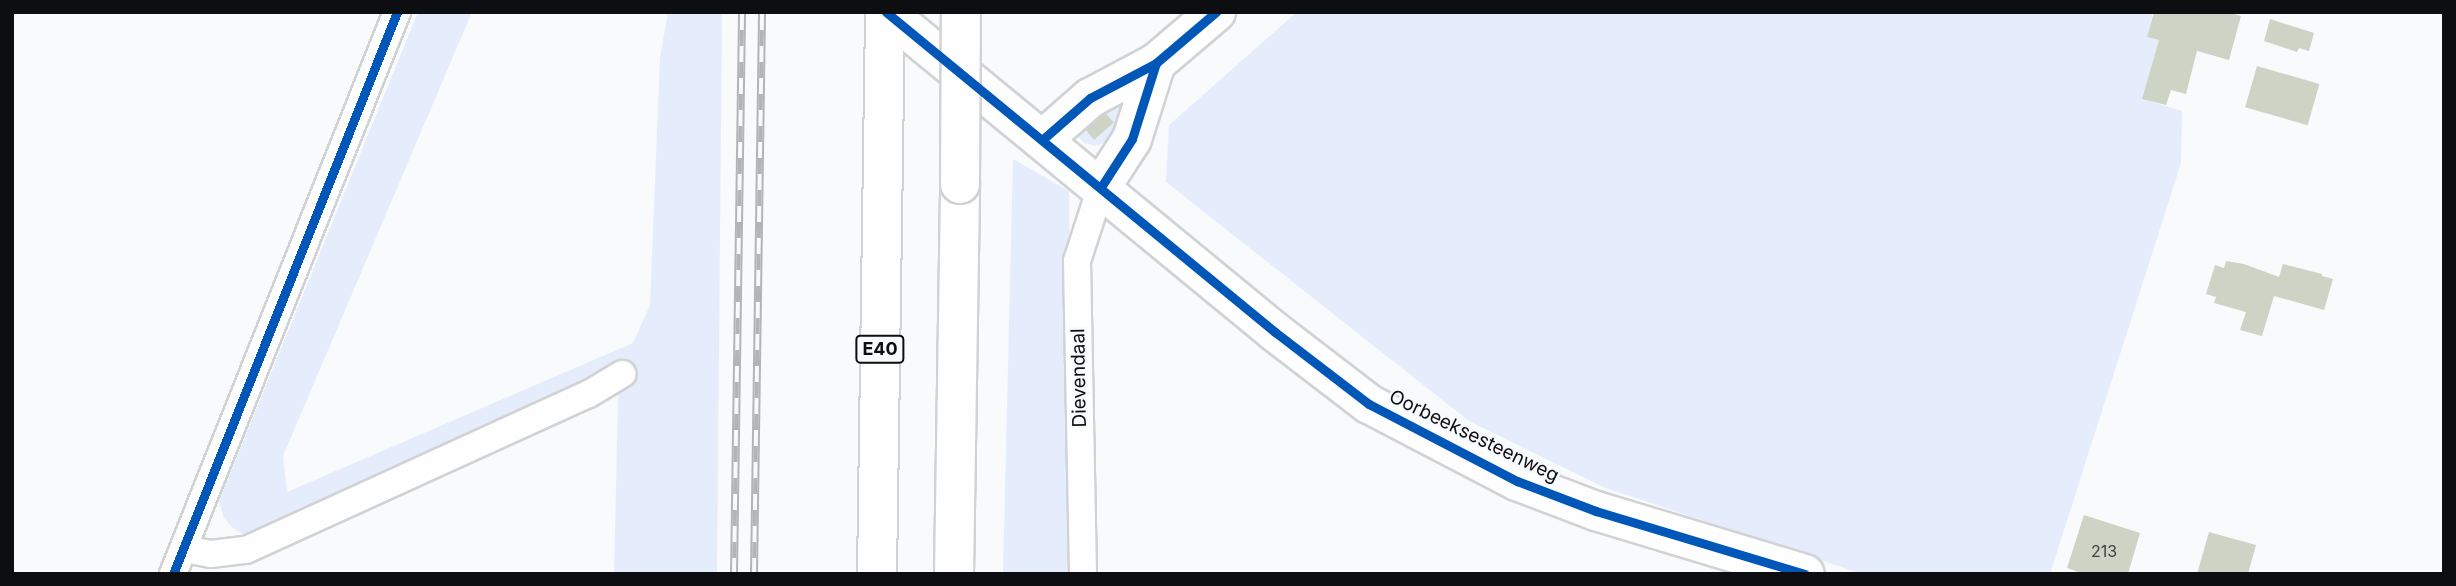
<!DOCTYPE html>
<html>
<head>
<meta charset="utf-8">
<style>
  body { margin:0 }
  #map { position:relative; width:2456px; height:586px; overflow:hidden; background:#f8fafc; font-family:Inter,sans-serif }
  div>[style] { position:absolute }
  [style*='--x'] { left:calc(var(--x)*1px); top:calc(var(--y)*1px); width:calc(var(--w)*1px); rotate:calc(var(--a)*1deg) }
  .green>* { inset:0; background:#e5edfc }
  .building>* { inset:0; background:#ced4c5; transform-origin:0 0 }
  .roads { filter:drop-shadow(2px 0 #d0d2d4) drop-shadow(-2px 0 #d0d2d4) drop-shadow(0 2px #d0d2d4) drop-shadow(0 -2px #d0d2d4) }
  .street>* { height:26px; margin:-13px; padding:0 13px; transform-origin:13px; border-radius:13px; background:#fefeff }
  .secondary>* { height:38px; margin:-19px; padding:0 19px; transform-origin:19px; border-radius:19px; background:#fefeff }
  .highway>* { height:38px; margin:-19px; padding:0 19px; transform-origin:19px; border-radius:19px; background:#fefeff }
  .rail>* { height:8px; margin-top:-4px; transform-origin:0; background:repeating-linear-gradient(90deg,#f7f9fd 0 16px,#b4b4b5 0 32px); box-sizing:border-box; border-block:2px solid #b4b4b5 }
  .bridges { filter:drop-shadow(2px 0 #d0d2d4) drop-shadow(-2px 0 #d0d2d4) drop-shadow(0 2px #d0d2d4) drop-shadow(0 -2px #d0d2d4) }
  .highway-bridge>* { height:38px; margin:-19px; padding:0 19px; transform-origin:19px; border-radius:19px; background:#fefeff }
  .cycleway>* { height:9px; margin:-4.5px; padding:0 4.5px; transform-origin:4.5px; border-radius:4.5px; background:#0057b8 }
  span { translate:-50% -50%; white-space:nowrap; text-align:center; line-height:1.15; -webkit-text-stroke:5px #f7f9fd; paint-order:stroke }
  .number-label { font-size:16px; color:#3d403e }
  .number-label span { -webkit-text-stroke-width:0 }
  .shield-label span { padding:2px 5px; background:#f7f9fd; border:2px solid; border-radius:5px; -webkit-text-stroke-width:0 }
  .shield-label { font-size:18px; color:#0d0e11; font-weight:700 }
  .street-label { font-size:19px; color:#0d0e11 }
  .frame { position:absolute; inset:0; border:14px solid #0d0e11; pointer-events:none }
</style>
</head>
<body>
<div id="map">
  <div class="green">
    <i style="clip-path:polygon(418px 12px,472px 12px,283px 456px,287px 492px,633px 343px,650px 305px,660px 58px,668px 12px,722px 12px,717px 574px,614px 574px,618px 399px,624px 369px,263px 531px,246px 536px,234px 529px,224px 518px,219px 501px)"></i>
    <i style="clip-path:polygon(1297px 12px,2153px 12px,2147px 37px,2159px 40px,2143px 99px,2182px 111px,2181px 163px,2050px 574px,1862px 574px,1603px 487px,1469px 421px,1166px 182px,1169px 125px)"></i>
    <i style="clip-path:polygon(1126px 101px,1111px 139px,1097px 146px,1084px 143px,1079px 137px,1080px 119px)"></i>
    <i style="clip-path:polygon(1013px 159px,1069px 191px,1074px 574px,1003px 574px)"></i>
  </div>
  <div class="building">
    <i style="clip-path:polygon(2154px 12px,2226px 12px,2241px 16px,2229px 60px,2197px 51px,2186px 94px,2171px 90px,2166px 105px,2142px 99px,2159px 40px,2147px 37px)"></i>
    <i style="clip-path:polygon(2270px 19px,2314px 33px,2309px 51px,2299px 48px,2297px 52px,2264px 41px)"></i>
    <i style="left:2257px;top:66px;width:65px;height:43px;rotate:16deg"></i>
    <i style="left:1102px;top:109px;width:18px;height:26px;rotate:49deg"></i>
    <i style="clip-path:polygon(2226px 261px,2244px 264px,2279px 277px,2283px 264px,2322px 274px,2322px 276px,2333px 279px,2324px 310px,2274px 296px,2262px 336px,2240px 330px,2246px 312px,2214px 303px,2216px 297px,2206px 294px,2215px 265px,2224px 268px)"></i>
    <i style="clip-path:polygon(2084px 515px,2140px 533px,2128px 574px,2084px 574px,2067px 568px)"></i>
    <i style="clip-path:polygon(2209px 532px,2256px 545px,2248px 574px,2197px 574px)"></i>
  </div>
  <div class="roads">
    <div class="street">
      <i style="--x:185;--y:549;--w:26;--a:11"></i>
      <i style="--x:211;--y:554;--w:35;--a:-7"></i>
      <i style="--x:246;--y:550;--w:377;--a:-24.5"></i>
      <i style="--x:589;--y:394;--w:39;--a:-31"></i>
      <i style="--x:173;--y:574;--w:605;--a:-68.27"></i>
      <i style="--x:1083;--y:574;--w:313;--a:-91.1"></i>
      <i style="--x:1077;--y:261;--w:78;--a:-72"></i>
    </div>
    <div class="secondary">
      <i style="--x:886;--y:12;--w:504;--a:39.44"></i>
      <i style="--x:1275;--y:332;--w:118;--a:37.5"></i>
      <i style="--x:1369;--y:404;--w:167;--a:27.5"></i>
      <i style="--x:1517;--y:481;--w:85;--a:20.8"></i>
      <i style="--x:1596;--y:511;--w:218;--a:16.8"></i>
      <i style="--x:1042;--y:140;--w:64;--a:-41.2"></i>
      <i style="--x:1090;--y:98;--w:75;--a:-27.9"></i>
      <i style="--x:1156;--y:63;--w:79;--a:-40.4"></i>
      <i style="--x:1101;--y:187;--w:57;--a:-57.1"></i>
      <i style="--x:1132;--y:139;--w:80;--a:-72.5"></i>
    </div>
    <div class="highway">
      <i style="--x:877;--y:574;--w:562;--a:-89.18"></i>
      <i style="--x:954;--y:574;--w:390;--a:-89.1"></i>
    </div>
  </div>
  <div class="rail">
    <i style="--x:734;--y:574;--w:562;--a:-89.18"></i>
    <i style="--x:754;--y:574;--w:562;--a:-89.18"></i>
  </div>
  <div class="bridges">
    <div class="highway-bridge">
      <i style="--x:960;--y:184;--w:172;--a:-89.7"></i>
    </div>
  </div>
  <div class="cycleway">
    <i style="--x:886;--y:12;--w:504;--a:39.44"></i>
    <i style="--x:1275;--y:332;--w:118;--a:37.5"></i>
    <i style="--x:1369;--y:404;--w:167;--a:27.5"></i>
    <i style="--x:1517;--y:481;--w:85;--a:20.8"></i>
    <i style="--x:1596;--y:511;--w:218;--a:16.8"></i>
    <i style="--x:1042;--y:140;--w:64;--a:-41.2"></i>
    <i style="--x:1090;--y:98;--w:75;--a:-27.9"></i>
    <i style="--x:1156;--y:63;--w:79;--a:-40.4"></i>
    <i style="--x:1101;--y:187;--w:57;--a:-57.1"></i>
    <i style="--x:1132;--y:139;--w:80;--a:-72.5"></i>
    <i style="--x:173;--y:574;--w:605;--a:-68.27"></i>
  </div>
  <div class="number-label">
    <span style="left:2104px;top:551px">213</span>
  </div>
  <div class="shield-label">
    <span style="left:880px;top:349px">E40</span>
  </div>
  <div class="street-label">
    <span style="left:1079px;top:378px;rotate:-91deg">Dievendaal</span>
    <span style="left:1474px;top:436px;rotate:26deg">Oorbeeksesteenweg</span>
  </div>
  <div class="frame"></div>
</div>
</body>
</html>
